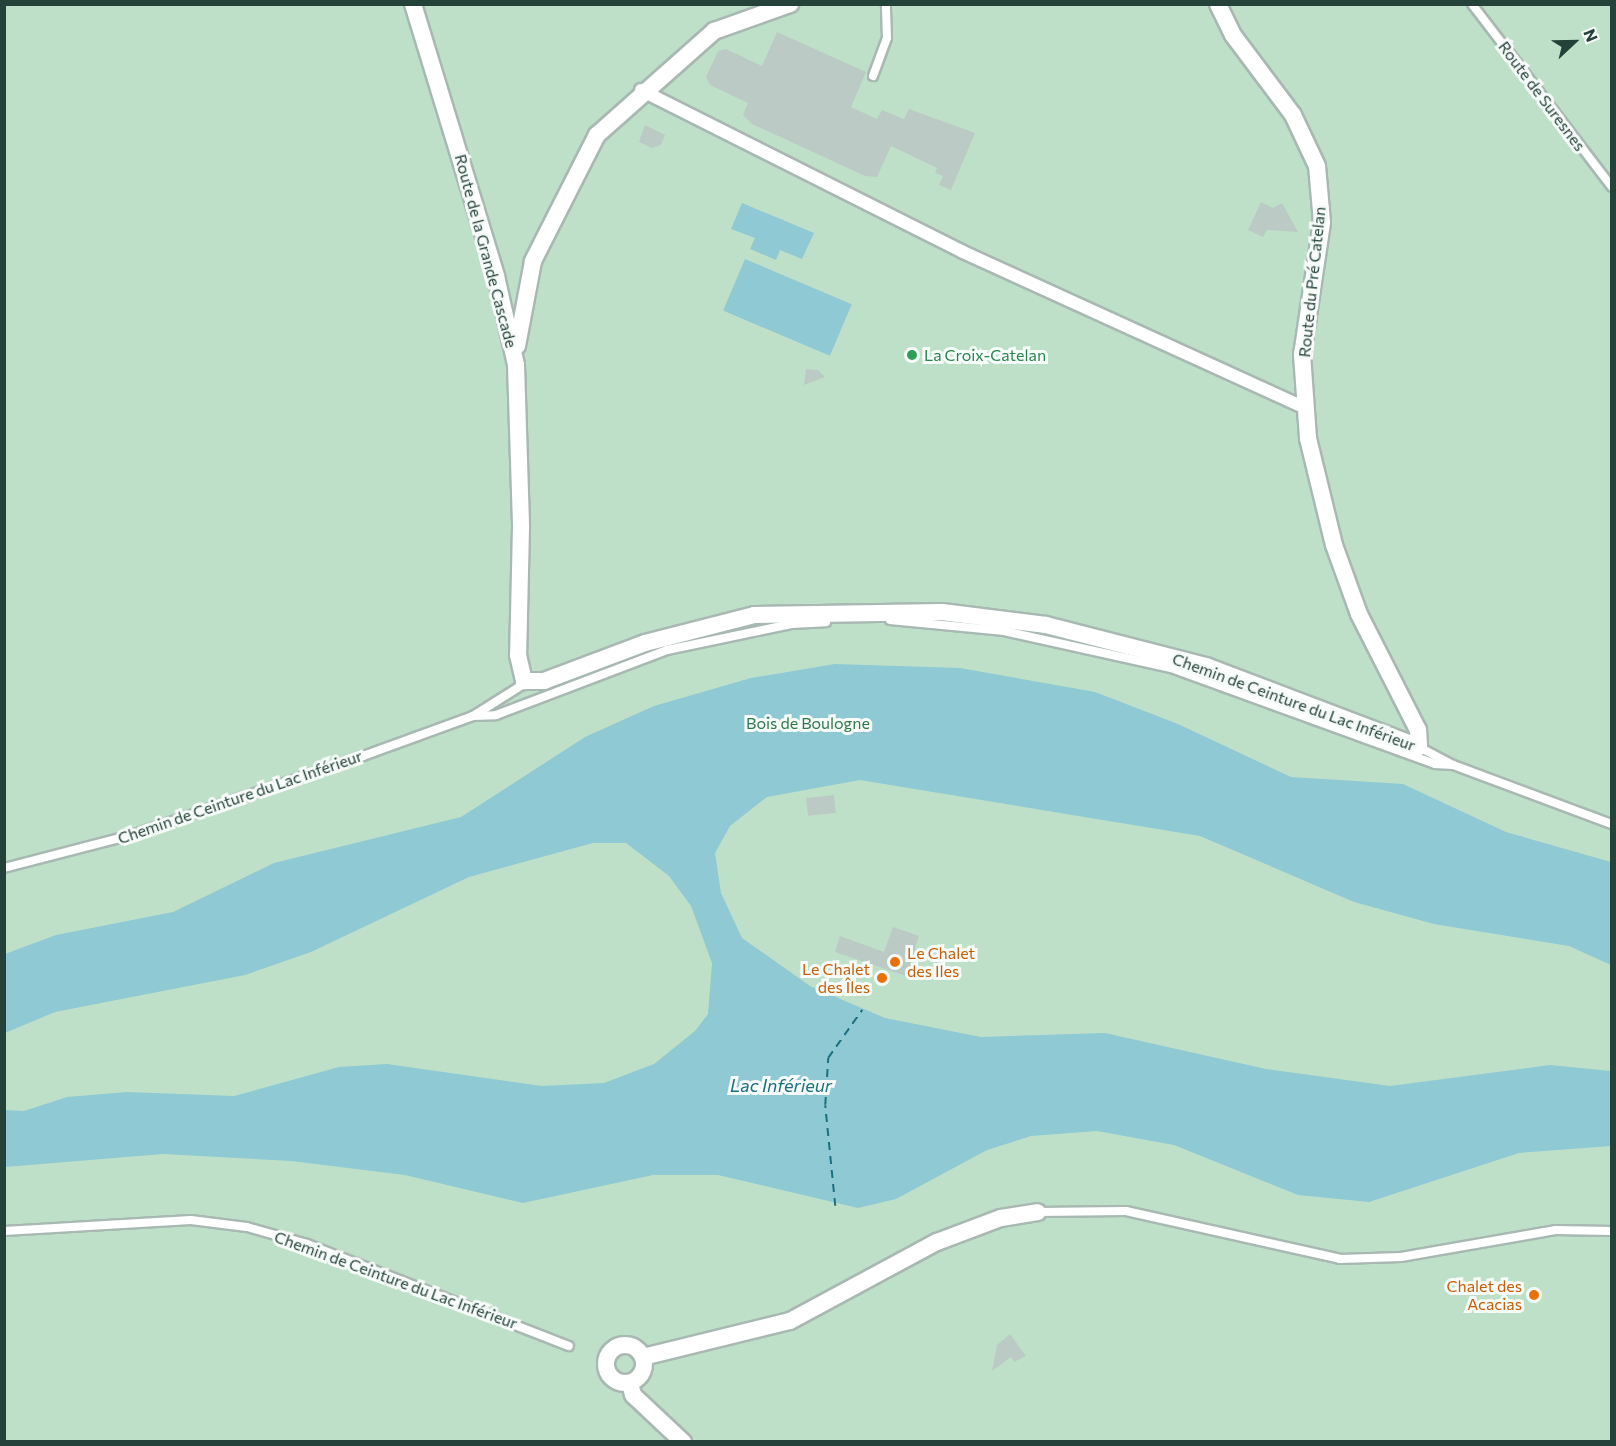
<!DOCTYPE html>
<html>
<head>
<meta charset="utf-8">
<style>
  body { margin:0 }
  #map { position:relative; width:1616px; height:1446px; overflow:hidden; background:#e6efeb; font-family:Commissioner,sans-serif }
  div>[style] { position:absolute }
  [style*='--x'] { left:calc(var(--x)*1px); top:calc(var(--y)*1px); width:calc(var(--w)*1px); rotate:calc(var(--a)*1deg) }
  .green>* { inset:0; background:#bfe0c8; transform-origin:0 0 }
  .water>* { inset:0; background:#8ec9d4; transform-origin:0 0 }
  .ferry>* { height:1.5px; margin-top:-0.75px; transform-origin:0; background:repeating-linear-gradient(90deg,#1c6f80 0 8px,transparent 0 14px) }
  .building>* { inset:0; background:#bbcac4; transform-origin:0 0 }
  .roads { filter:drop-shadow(2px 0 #a8b8b2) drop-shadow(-2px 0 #a8b8b2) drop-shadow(0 2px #a8b8b2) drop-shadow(0 -2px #a8b8b2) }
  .service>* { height:8px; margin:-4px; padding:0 4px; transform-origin:4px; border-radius:4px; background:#fff }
  .pedestrian>* { height:12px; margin:-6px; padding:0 6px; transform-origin:6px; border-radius:6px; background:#fff }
  .minor>* { height:16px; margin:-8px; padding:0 8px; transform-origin:8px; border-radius:8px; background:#fff }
  .minor>.ring { margin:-8px; padding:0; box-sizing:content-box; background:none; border:16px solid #fff; border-radius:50% }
  .dots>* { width:16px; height:16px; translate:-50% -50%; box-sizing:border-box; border:3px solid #f7fbf9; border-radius:50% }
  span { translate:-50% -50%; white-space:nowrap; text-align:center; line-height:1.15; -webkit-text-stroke:6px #f7fbf9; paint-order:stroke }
  .street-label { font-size:16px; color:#24423a }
  .leisure-label { font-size:16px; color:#27864d }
  .left { translate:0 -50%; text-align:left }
  .park-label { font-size:16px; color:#2d7a4b }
  .food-label { font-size:16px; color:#c56008 }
  .right { translate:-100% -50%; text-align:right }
  .water-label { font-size:18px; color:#1c6f80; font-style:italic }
  .frame { position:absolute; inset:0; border:6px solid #24423a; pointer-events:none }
  .north { position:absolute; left:1544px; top:12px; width:60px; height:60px; -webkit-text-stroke:4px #f7fbf9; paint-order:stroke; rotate:68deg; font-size:16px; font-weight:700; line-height:24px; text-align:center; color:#24423a }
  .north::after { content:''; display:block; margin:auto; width:21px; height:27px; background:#24423a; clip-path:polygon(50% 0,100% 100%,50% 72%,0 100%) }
</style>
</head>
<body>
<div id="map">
  <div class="green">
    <i style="left:4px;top:5px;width:1607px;height:1436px"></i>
  </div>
  <div class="water">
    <i style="clip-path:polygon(742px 203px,814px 233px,802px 259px,780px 250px,776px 260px,750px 249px,755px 238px,731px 229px)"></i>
    <i style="left:745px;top:259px;width:116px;height:56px;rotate:23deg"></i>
    <i style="clip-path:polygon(835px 664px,960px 668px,1095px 692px,1178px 724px,1291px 777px,1403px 784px,1506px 832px,1611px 862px,1611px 965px,1569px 946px,1434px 924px,1354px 902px,1200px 836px,860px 780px,767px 797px,730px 826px,715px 853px,721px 893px,742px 938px,810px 986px,885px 1018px,981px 1037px,1105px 1033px,1266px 1069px,1390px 1086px,1550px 1065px,1611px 1071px,1611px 1146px,1519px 1153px,1369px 1202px,1298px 1195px,1174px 1145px,1097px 1131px,1031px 1136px,987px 1150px,896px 1199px,858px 1208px,718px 1175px,653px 1175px,523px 1203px,405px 1175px,291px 1161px,163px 1154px,5px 1167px,5px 1110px,24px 1111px,67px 1097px,127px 1092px,234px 1096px,339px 1067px,387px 1064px,542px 1086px,604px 1083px,654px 1064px,695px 1031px,708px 1014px,712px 963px,691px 906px,669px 876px,626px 843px,593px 843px,469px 877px,311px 952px,245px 975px,55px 1012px,5px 1033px,5px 954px,56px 935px,173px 912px,274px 863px,461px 817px,585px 737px,654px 706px,751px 678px)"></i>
  </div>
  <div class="ferry">
    <i style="--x:835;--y:1206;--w:101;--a:-95.7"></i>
    <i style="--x:825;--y:1105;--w:47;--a:-86.3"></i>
    <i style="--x:828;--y:1058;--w:59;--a:-54.7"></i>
  </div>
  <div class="building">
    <i style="clip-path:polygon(777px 32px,866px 72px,851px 107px,877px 119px,882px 110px,904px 119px,909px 109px,975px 133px,951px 190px,939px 185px,943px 176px,935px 173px,937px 168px,891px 146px,877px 177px,865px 176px,752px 124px,743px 115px,748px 103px,710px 85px,706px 77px,718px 51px,726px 49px,762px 66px)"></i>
    <i style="clip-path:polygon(645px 125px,665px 135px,661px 145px,652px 148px,639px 142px)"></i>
    <i style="clip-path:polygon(1261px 202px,1273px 208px,1282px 203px,1298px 232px,1267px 230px,1263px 237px,1248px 230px)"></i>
    <i style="clip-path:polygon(806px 369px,818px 370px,825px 377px,804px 385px)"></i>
    <i style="left:834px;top:795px;width:18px;height:28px;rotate:84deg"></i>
    <i style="clip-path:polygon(893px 927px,919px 936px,915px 948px,921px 951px,912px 978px,835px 952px,840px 936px,884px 952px)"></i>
    <i style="clip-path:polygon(1010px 1334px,1026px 1356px,1014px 1362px,1011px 1357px,992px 1371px,997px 1345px)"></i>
  </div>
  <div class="roads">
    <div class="service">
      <i style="--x:1472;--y:4;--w:230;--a:52.6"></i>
      <i style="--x:873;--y:76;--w:40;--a:-69.8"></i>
      <i style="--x:887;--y:38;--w:34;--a:-92"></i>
      <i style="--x:890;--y:620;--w:115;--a:5.5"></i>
      <i style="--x:1004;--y:631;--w:171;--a:12.5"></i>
      <i style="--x:1171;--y:668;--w:281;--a:20"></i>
      <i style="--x:1435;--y:764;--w:18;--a:3"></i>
      <i style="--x:473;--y:716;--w:23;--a:-2"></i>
      <i style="--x:496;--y:715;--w:183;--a:-20.8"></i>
      <i style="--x:667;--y:650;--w:127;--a:-11.8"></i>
      <i style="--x:791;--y:624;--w:35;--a:-3"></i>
      <i style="--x:1419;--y:747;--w:38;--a:28"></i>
      <i style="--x:1453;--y:765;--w:170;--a:20.4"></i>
      <i style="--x:4;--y:868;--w:135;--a:-14.5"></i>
      <i style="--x:135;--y:834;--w:241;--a:-18.9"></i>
      <i style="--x:363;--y:756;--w:117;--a:-20"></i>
      <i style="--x:473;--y:716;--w:64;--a:-32.2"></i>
      <i style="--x:1038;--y:1212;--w:88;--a:-0.7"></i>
      <i style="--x:1126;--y:1211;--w:219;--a:12.6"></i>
      <i style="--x:1340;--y:1259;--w:61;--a:-1.9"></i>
      <i style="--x:1401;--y:1257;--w:157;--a:-9.9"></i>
      <i style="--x:1556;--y:1230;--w:56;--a:1"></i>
      <i style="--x:4;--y:1231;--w:187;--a:-3.4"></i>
      <i style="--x:191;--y:1220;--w:56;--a:7.1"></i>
      <i style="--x:247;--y:1227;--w:62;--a:15.8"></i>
      <i style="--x:307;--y:1244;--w:281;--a:21.3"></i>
    </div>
    <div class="pedestrian">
      <i style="--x:641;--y:90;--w:360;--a:26.7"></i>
      <i style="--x:963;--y:252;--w:376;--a:24.5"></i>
    </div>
    <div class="minor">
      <i style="--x:413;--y:4;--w:284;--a:73"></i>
      <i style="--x:496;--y:276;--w:91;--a:77.3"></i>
      <i style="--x:516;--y:365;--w:162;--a:88.2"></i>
      <i style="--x:521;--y:527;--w:128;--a:91.3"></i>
      <i style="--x:518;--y:655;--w:27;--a:77"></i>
      <i style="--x:524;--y:681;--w:20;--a:0"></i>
      <i style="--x:544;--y:681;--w:108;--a:-20.6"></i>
      <i style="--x:645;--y:643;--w:113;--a:-14.4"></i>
      <i style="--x:754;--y:615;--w:188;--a:-0.9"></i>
      <i style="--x:942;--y:612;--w:105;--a:7.1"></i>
      <i style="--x:1046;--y:625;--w:165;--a:14.4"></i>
      <i style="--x:1206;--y:666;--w:228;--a:20.8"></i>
      <i style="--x:1419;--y:747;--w:17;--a:-93"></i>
      <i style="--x:1418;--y:730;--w:130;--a:-117"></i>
      <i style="--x:1359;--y:614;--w:73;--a:-109.9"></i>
      <i style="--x:1334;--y:545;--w:110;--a:-103.7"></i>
      <i style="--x:1308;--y:438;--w:83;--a:-94.1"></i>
      <i style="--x:1302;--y:355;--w:134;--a:-81.4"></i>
      <i style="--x:1322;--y:222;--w:56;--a:-95.1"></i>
      <i style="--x:1317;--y:166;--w:56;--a:-115.2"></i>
      <i style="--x:1293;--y:115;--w:100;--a:-126.9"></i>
      <i style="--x:1233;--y:35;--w:34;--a:-116"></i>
      <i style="--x:517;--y:346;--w:86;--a:-79.3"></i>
      <i style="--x:533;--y:261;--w:141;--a:-63.1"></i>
      <i style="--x:597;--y:135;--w:157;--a:-41.6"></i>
      <i style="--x:714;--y:31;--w:81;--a:-19.6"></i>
      <i class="ring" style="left:606px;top:1345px;width:22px;height:22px"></i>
      <i style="--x:643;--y:1357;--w:151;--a:-13.8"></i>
      <i style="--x:790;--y:1321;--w:167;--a:-28.3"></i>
      <i style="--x:937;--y:1242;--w:68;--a:-20.6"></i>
      <i style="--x:1001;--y:1218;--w:37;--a:-9"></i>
      <i style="--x:630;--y:1383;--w:12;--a:76"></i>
      <i style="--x:633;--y:1395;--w:69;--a:43.2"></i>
    </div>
  </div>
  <div class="dots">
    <i style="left:912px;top:355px;background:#2e9e5b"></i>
    <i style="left:895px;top:962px;background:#e8710a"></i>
    <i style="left:882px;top:978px;background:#e8710a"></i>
    <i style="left:1534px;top:1295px;background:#e8710a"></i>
  </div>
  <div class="street-label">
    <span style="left:1542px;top:96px;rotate:53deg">Route de Suresnes</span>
    <span style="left:486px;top:251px;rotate:75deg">Route de la Grande Cascade</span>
    <span style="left:1312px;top:282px;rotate:-84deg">Route du Pré Catelan</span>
    <span style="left:1294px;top:702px;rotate:20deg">Chemin de Ceinture du Lac Inférieur</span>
    <span style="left:240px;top:797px;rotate:-19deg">Chemin de Ceinture du Lac Inférieur</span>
    <span style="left:396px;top:1280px;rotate:20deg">Chemin de Ceinture du Lac Inférieur</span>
  </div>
  <div class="leisure-label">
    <span class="left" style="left:924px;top:355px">La Croix-Catelan</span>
  </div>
  <div class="park-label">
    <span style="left:808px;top:723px">Bois de Boulogne</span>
  </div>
  <div class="food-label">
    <span class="left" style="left:907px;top:962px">Le Chalet<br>des Iles</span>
    <span class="right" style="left:870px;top:978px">Le Chalet<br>des Îles</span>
    <span class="right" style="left:1522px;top:1295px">Chalet des<br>Acacias</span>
  </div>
  <div class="water-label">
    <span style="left:781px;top:1085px">Lac Inférieur</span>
  </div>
  <div class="frame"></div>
  <div class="north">N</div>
</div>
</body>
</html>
